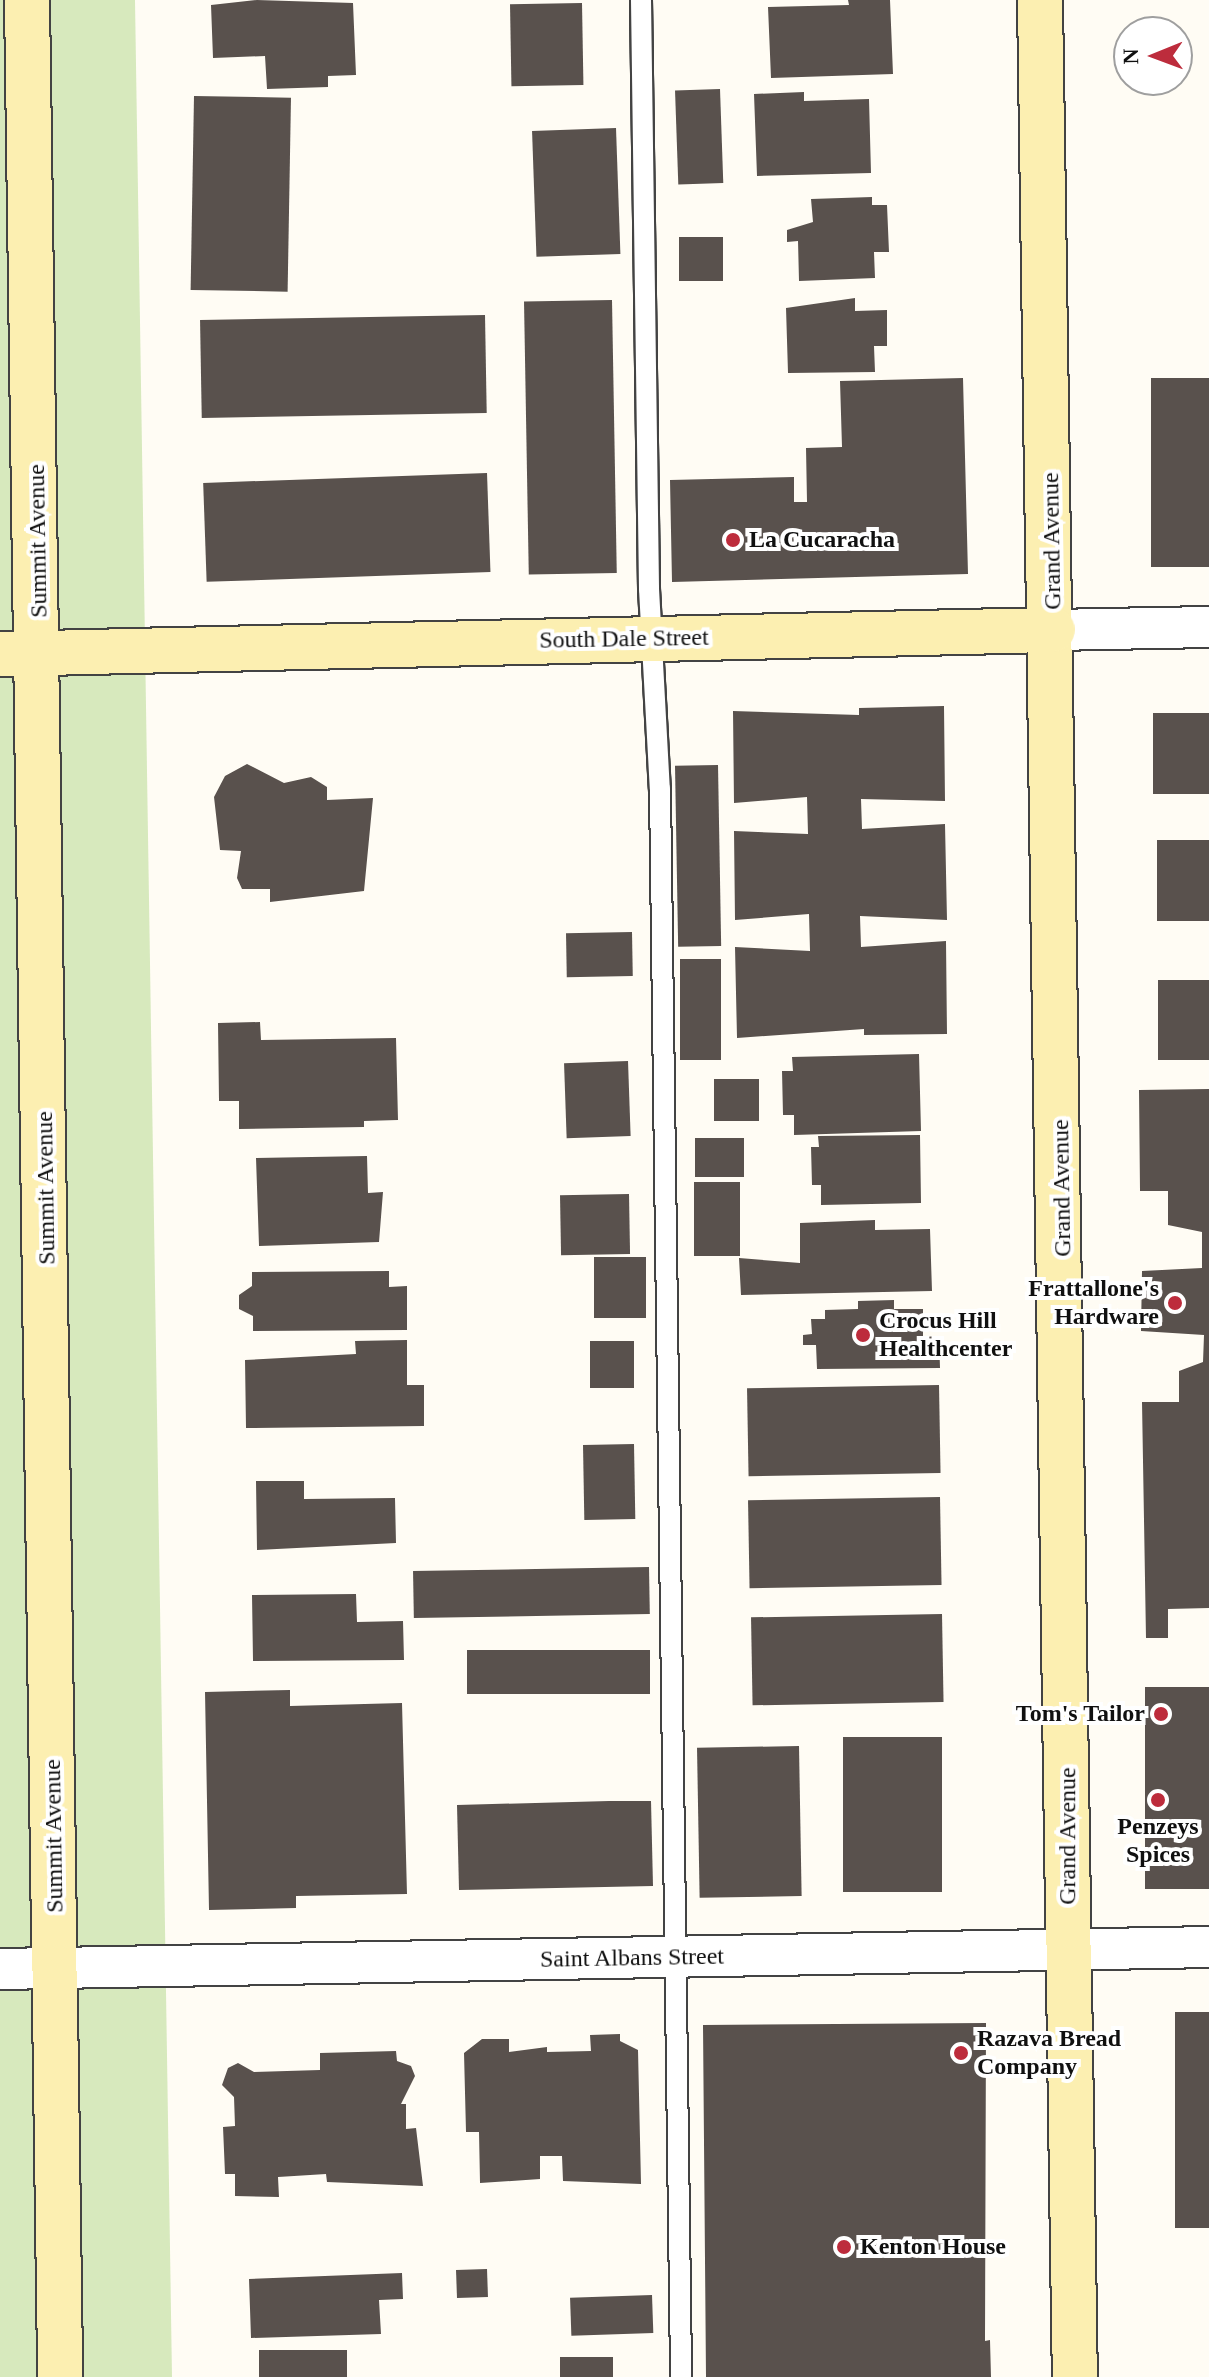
<!DOCTYPE html>
<html>
<head>
<meta charset="utf-8">
<style>
  body { margin:0 }
  #map { position:relative; width:1209px; height:2377px; overflow:hidden; background:#fffcf4; font-family:"Times New Roman",serif }
  div>[style] { position:absolute }
  [style*='--x'] { left:calc(var(--x)*1px); top:calc(var(--y)*1px); width:calc(var(--w)*1px); rotate:calc(var(--a)*1deg) }
  .green>* { inset:0; background:#d7e9bd }
  .building>* { inset:0; background:#59514d; transform-origin:0 0 }
  .roads { filter:drop-shadow(2px 0 #434343) drop-shadow(-2px 0 #434343) drop-shadow(0 2px #434343) drop-shadow(0 -2px #434343) }
  .lane>* { height:20px; margin:-10px; padding:0 10px; transform-origin:10px; border-radius:10px; background:#fff }
  .street>* { height:40px; margin:-20px; padding:0 20px; transform-origin:20px; border-radius:20px; background:#fff }
  .secondary>* { height:44px; margin:-22px; padding:0 22px; transform-origin:22px; border-radius:22px; background:#fcefb1 }
  .dots>* { width:22px; height:22px; translate:-50% -50%; box-sizing:border-box; border:4px solid #fff; border-radius:50% }
  span { translate:-50% -50%; white-space:nowrap; text-align:center; line-height:1.15; -webkit-text-stroke:8px #fff; paint-order:stroke }
  .poi-label { font-size:24px; color:#101010; font-weight:700 }
  .left { translate:0 -50%; text-align:left }
  .right { translate:-100% -50%; text-align:right }
  .street-label { font-size:24px; color:#101010 }
  .north { position:absolute; left:1113px; top:16px; width:80px; height:80px; box-sizing:border-box; background:#fff; border:2px solid #9f9f9f; border-radius:50%; rotate:269deg; font-size:22px; font-weight:700; line-height:32px; text-align:center; color:#101010 }
  .north::after { content:''; display:block; margin:auto; width:28px; height:36px; background:#bd2c3c; clip-path:polygon(50% 0,100% 100%,50% 72%,0 100%) }
</style>
</head>
<body>
<div id="map">
  <div class="green">
    <i style="clip-path:polygon(0 0,135px 0,172px 2377px,0 2377px)"></i>
  </div>
  <div class="building">
    <i style="clip-path:polygon(257px 0,353px 3px,356px 75px,328px 76px,328px 87px,267px 89px,265px 56px,213px 58px,211px 5px)"></i>
    <i style="clip-path:polygon(848px 0,890px 0,893px 74px,771px 78px,768px 7px,849px 5px)"></i>
    <i style="left:582px;top:3px;width:82px;height:72px;rotate:89deg"></i>
    <i style="left:720px;top:89px;width:94px;height:45px;rotate:88deg"></i>
    <i style="clip-path:polygon(804px 92px,804px 101px,869px 99px,871px 173px,757px 176px,754px 94px)"></i>
    <i style="left:194px;top:96px;width:97px;height:194px;rotate:1deg"></i>
    <i style="left:616px;top:128px;width:126px;height:84px;rotate:88deg"></i>
    <i style="clip-path:polygon(872px 197px,872px 205px,887px 205px,889px 252px,874px 252px,875px 278px,799px 281px,798px 241px,787px 242px,787px 230px,813px 222px,811px 199px)"></i>
    <i style="left:679px;top:237px;width:44px;height:44px"></i>
    <i style="clip-path:polygon(855px 298px,855px 311px,887px 310px,887px 346px,874px 346px,875px 372px,788px 373px,786px 308px)"></i>
    <i style="left:612px;top:300px;width:273px;height:88px;rotate:89deg"></i>
    <i style="left:485px;top:315px;width:98px;height:285px;rotate:89deg"></i>
    <i style="clip-path:polygon(963px 378px,968px 574px,672px 582px,670px 480px,794px 477px,794px 502px,807px 502px,806px 448px,842px 447px,840px 381px)"></i>
    <i style="left:1209px;top:378px;width:189px;height:58px;rotate:90deg"></i>
    <i style="left:487px;top:473px;width:99px;height:284px;rotate:88deg"></i>
    <i style="clip-path:polygon(944px 706px,945px 801px,861px 799px,862px 829px,945px 824px,947px 920px,860px 916px,861px 947px,946px 941px,947px 1034px,864px 1035px,864px 1029px,737px 1038px,735px 947px,810px 951px,809px 914px,735px 920px,734px 831px,808px 834px,807px 797px,734px 803px,733px 711px,859px 715px,859px 708px)"></i>
    <i style="left:1209px;top:713px;width:81px;height:56px;rotate:90deg"></i>
    <i style="clip-path:polygon(247px 764px,284px 783px,311px 777px,327px 787px,327px 800px,373px 798px,364px 891px,270px 902px,270px 889px,242px 889px,237px 878px,241px 851px,220px 850px,214px 797px,225px 776px)"></i>
    <i style="left:718px;top:765px;width:181px;height:43px;rotate:89deg"></i>
    <i style="left:1209px;top:840px;width:81px;height:52px;rotate:90deg"></i>
    <i style="left:632px;top:932px;width:44px;height:66px;rotate:89deg"></i>
    <i style="left:680px;top:959px;width:41px;height:101px"></i>
    <i style="left:1209px;top:980px;width:80px;height:51px;rotate:90deg"></i>
    <i style="clip-path:polygon(260px 1022px,261px 1040px,396px 1038px,398px 1120px,364px 1121px,364px 1127px,239px 1129px,239px 1101px,219px 1101px,218px 1023px)"></i>
    <i style="clip-path:polygon(919px 1054px,921px 1131px,794px 1135px,794px 1115px,783px 1115px,782px 1071px,793px 1071px,792px 1057px)"></i>
    <i style="left:628px;top:1061px;width:75px;height:64px;rotate:88deg"></i>
    <i style="left:714px;top:1079px;width:45px;height:42px"></i>
    <i style="clip-path:polygon(1209px 1089px,1209px 1608px,1168px 1609px,1168px 1638px,1146px 1638px,1142px 1402px,1179px 1402px,1179px 1371px,1203px 1362px,1204px 1335px,1141px 1331px,1142px 1271px,1202px 1268px,1202px 1232px,1168px 1225px,1168px 1191px,1140px 1191px,1139px 1090px)"></i>
    <i style="clip-path:polygon(920px 1135px,921px 1203px,821px 1205px,821px 1185px,812px 1185px,811px 1147px,819px 1147px,818px 1136px)"></i>
    <i style="left:744px;top:1138px;width:39px;height:49px;rotate:90deg"></i>
    <i style="clip-path:polygon(367px 1156px,368px 1193px,383px 1192px,379px 1242px,259px 1246px,256px 1158px)"></i>
    <i style="left:694px;top:1182px;width:46px;height:74px"></i>
    <i style="left:629px;top:1194px;width:60px;height:69px;rotate:89deg"></i>
    <i style="clip-path:polygon(875px 1220px,875px 1230px,930px 1229px,932px 1291px,741px 1295px,739px 1258px,800px 1263px,800px 1223px)"></i>
    <i style="left:646px;top:1257px;width:61px;height:52px;rotate:90deg"></i>
    <i style="clip-path:polygon(389px 1271px,389px 1287px,407px 1286px,407px 1330px,253px 1331px,253px 1316px,239px 1309px,239px 1295px,252px 1286px,252px 1272px)"></i>
    <i style="clip-path:polygon(894px 1300px,894px 1309px,923px 1309px,923px 1337px,939px 1336px,940px 1368px,817px 1369px,816px 1345px,803px 1345px,803px 1335px,812px 1334px,811px 1319px,825px 1319px,825px 1310px,858px 1309px,858px 1301px)"></i>
    <i style="clip-path:polygon(407px 1340px,407px 1385px,424px 1385px,424px 1426px,246px 1428px,245px 1360px,356px 1354px,355px 1341px)"></i>
    <i style="left:590px;top:1341px;width:44px;height:47px"></i>
    <i style="left:939px;top:1385px;width:88px;height:192px;rotate:89deg"></i>
    <i style="left:634px;top:1444px;width:75px;height:51px;rotate:89deg"></i>
    <i style="clip-path:polygon(256px 1481px,304px 1481px,304px 1499px,395px 1498px,396px 1543px,257px 1550px)"></i>
    <i style="left:940px;top:1497px;width:88px;height:192px;rotate:89deg"></i>
    <i style="left:649px;top:1567px;width:47px;height:236px;rotate:89deg"></i>
    <i style="clip-path:polygon(356px 1594px,357px 1622px,403px 1621px,404px 1660px,253px 1661px,252px 1595px)"></i>
    <i style="left:942px;top:1614px;width:88px;height:191px;rotate:89deg"></i>
    <i style="left:650px;top:1650px;width:44px;height:183px;rotate:90deg"></i>
    <i style="left:1145px;top:1687px;width:64px;height:202px"></i>
    <i style="clip-path:polygon(290px 1690px,290px 1706px,402px 1703px,407px 1894px,296px 1896px,296px 1908px,209px 1910px,205px 1692px)"></i>
    <i style="left:843px;top:1737px;width:99px;height:155px"></i>
    <i style="left:799px;top:1746px;width:150px;height:102px;rotate:89deg"></i>
    <i style="clip-path:polygon(609px 1801px,651px 1801px,653px 1886px,459px 1890px,457px 1805px)"></i>
    <i style="left:1209px;top:2012px;width:216px;height:34px;rotate:90deg"></i>
    <i style="clip-path:polygon(986px 2023px,985px 2341px,990px 2340px,991px 2377px,706px 2377px,703px 2025px)"></i>
    <i style="clip-path:polygon(620px 2034px,620px 2041px,638px 2050px,641px 2184px,563px 2181px,562px 2156px,540px 2156px,540px 2179px,480px 2183px,479px 2132px,466px 2132px,464px 2053px,482px 2039px,509px 2039px,509px 2052px,547px 2047px,547px 2052px,591px 2051px,590px 2035px)"></i>
    <i style="clip-path:polygon(396px 2051px,397px 2061px,411px 2066px,415px 2076px,401px 2104px,406px 2104px,406px 2129px,416px 2128px,423px 2186px,327px 2182px,326px 2174px,278px 2177px,279px 2197px,235px 2196px,235px 2174px,225px 2174px,223px 2127px,235px 2126px,234px 2097px,222px 2085px,228px 2068px,238px 2063px,254px 2072px,320px 2070px,320px 2053px)"></i>
    <i style="left:487px;top:2269px;width:28px;height:31px;rotate:88deg"></i>
    <i style="clip-path:polygon(402px 2273px,403px 2299px,379px 2300px,381px 2334px,251px 2338px,249px 2279px)"></i>
    <i style="left:652px;top:2295px;width:38px;height:82px;rotate:88deg"></i>
    <i style="left:347px;top:2350px;width:27px;height:88px;rotate:90deg"></i>
    <i style="left:613px;top:2357px;width:20px;height:53px;rotate:90deg"></i>
  </div>
  <div class="roads">
    <div class="lane">
      <i style="--x:641;--y:0;--w:589;--a:89.22"></i>
      <i style="--x:649;--y:589;--w:200;--a:86.9"></i>
      <i style="--x:660;--y:789;--w:1588;--a:89.24"></i>
    </div>
    <div class="street">
      <i style="--x:1053;--y:630;--w:156;--a:-1.1"></i>
      <i style="--x:0;--y:1969;--w:1209;--a:-1.04"></i>
    </div>
    <div class="secondary">
      <i style="--x:27;--y:0;--w:2377;--a:89.2"></i>
      <i style="--x:1040;--y:0;--w:2377;--a:89.16"></i>
      <i style="--x:0;--y:654;--w:1053;--a:-1.31"></i>
    </div>
  </div>
  <div class="dots">
    <i style="left:733px;top:540px;background:#bd2c3c"></i>
    <i style="left:1175px;top:1303px;background:#bd2c3c"></i>
    <i style="left:863px;top:1335px;background:#bd2c3c"></i>
    <i style="left:1161px;top:1714px;background:#bd2c3c"></i>
    <i style="left:1158px;top:1800px;background:#bd2c3c"></i>
    <i style="left:961px;top:2053px;background:#bd2c3c"></i>
    <i style="left:844px;top:2247px;background:#bd2c3c"></i>
  </div>
  <div class="poi-label">
    <span class="left" style="left:749px;top:540px">La Cucaracha</span>
    <span class="right" style="left:1159px;top:1303px">Frattallone's<br>Hardware</span>
    <span class="left" style="left:879px;top:1335px">Crocus Hill<br>Healthcenter</span>
    <span class="right" style="left:1145px;top:1714px">Tom's Tailor</span>
    <span style="left:1158px;top:1841px">Penzeys<br>Spices</span>
    <span class="left" style="left:977px;top:2053px">Razava Bread<br>Company</span>
    <span class="left" style="left:860px;top:2247px">Kenton House</span>
  </div>
  <div class="street-label">
    <span style="left:38px;top:541px;rotate:-91deg">Summit Avenue</span>
    <span style="left:1052px;top:541px;rotate:-91deg">Grand Avenue</span>
    <span style="left:624px;top:639px;rotate:-1deg">South Dale Street</span>
    <span style="left:46px;top:1188px;rotate:-91deg">Summit Avenue</span>
    <span style="left:1062px;top:1188px;rotate:-91deg">Grand Avenue</span>
    <span style="left:54px;top:1836px;rotate:-91deg">Summit Avenue</span>
    <span style="left:1068px;top:1836px;rotate:-90deg">Grand Avenue</span>
    <span style="left:632px;top:1958px;rotate:-1deg">Saint Albans Street</span>
  </div>
  <div class="north">N</div>
</div>
</body>
</html>
